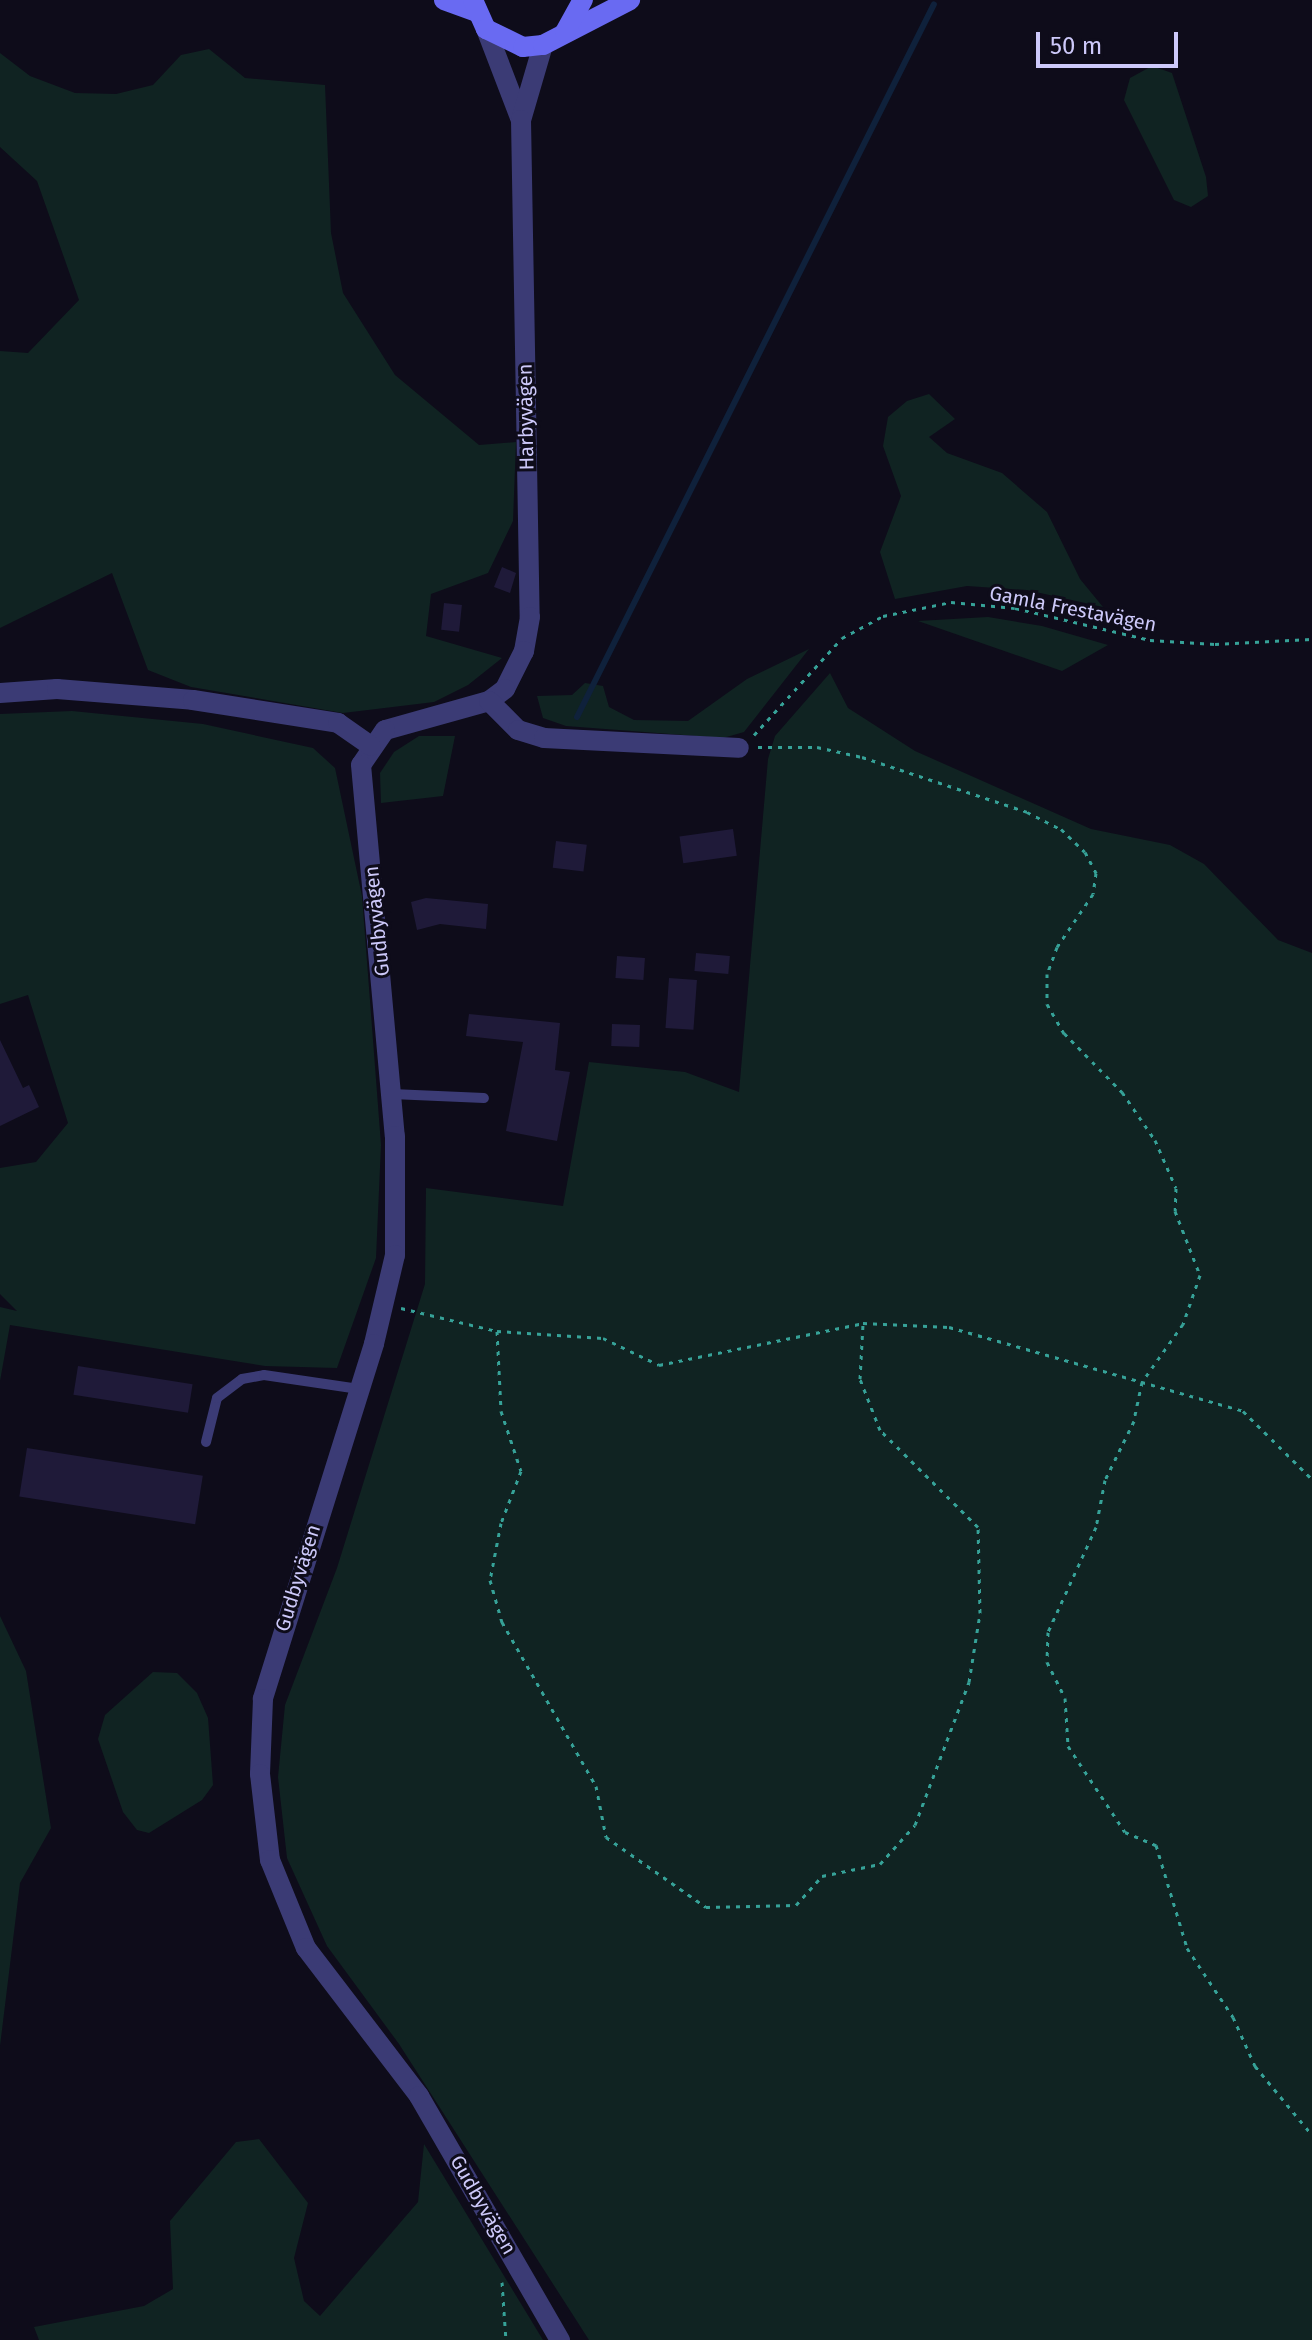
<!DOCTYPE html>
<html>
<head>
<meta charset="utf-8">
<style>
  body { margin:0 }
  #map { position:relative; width:1312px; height:2340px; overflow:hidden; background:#0e0c1a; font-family:"Fira Sans",sans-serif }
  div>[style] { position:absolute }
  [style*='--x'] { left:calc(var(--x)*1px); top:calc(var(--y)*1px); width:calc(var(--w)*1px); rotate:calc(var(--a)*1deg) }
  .green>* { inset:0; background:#102322 }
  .stream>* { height:6px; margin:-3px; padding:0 3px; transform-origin:3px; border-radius:3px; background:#0f213b }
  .building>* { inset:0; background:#1f1a39; transform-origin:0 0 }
  .path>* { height:3px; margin-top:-1.5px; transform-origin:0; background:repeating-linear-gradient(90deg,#36a298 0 4px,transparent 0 10px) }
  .lane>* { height:10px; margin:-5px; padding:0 5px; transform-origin:5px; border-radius:5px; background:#3b3b75 }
  .street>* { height:20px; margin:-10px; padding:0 10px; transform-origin:10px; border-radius:10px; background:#3b3b75 }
  .secondary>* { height:20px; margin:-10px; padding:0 10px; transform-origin:10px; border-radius:10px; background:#696af2 }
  span { translate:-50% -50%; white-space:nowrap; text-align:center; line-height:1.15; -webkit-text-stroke:6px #0e0c1a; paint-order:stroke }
  .street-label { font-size:20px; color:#cdc9fa }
  .scale { position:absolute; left:1036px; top:32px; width:142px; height:36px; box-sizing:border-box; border:4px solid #cdc9fa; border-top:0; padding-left:10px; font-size:24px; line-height:28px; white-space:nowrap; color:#cdc9fa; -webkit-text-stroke:6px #0e0c1a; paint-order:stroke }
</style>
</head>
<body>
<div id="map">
  <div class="green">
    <i style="clip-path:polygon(209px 49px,245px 78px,325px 85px,331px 233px,343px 293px,395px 375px,479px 445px,516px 442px,513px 521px,488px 573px,431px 594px,426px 636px,502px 658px,468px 685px,434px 702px,343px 713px,191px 687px,148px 670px,112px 573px,0 628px,0 351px,28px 353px,79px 300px,37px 181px,0 147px,0 53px,30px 76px,75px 93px,116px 94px,153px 85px,181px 55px)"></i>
    <i style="clip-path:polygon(1152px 66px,1172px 73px,1206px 177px,1208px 196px,1191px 207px,1174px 200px,1124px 100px,1130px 78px)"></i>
    <i style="clip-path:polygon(929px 394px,955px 419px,929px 437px,947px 453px,1002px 473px,1047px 512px,1080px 579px,1103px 607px,1027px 590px,967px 586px,895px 599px,880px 552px,901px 496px,883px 446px,888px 417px,907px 401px)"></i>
    <i style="clip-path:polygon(988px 617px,1042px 626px,1108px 645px,1062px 671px,918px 621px)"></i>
    <i style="clip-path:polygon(809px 649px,744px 732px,723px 738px,566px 726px,543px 718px,537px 696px,572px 695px,585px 683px,603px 686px,609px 707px,634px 720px,688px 721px,747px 679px)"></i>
    <i style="clip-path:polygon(830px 673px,848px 708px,915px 751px,1091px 829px,1170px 845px,1204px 864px,1278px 940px,1312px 953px,1312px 2340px,589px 2340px,399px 2044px,327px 1946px,287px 1858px,278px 1777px,285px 1705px,337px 1568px,425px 1284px,426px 1188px,563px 1206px,589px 1062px,685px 1072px,739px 1092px,768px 759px,775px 736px)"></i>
    <i style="clip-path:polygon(72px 711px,203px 724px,313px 748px,335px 768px,362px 896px,381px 1145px,376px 1258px,337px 1368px,265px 1366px,10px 1325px,0 1381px,0 1307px,17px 1311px,0 1294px,0 1168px,36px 1162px,68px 1123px,28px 995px,0 1004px,0 714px)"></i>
    <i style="clip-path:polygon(419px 736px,455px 736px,443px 796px,381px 803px,380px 773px,394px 752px)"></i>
    <i style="clip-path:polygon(0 1616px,26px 1671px,51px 1828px,20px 1883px,0 2046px)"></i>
    <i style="clip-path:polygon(153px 1672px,177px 1673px,197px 1693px,208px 1718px,213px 1785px,202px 1800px,149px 1833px,137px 1830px,123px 1812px,98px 1739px,105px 1715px)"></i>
    <i style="clip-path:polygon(259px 2139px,308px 2203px,294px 2258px,304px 2301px,320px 2316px,418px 2202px,424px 2144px,543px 2340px,39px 2340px,34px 2327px,144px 2306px,173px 2289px,170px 2221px,236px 2142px)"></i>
  </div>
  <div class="stream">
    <i style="--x:577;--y:717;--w:797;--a:-63.4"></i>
  </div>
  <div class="building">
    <i style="clip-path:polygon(502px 567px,516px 573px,510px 593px,494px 587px)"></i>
    <i style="left:444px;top:603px;width:18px;height:27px;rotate:6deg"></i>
    <i style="left:733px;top:829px;width:27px;height:54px;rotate:82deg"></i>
    <i style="left:556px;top:841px;width:31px;height:27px;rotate:7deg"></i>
    <i style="clip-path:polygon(426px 898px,488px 904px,486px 929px,440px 924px,417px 930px,411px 902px)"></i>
    <i style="left:696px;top:953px;width:34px;height:18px;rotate:5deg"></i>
    <i style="left:617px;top:956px;width:28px;height:22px;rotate:4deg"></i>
    <i style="left:669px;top:978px;width:28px;height:50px;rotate:4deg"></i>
    <i style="clip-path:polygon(469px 1014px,560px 1023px,555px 1070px,570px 1072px,557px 1141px,506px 1131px,523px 1042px,466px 1036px)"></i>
    <i style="left:612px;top:1024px;width:28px;height:22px;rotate:2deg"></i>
    <i style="clip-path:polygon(0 1040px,23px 1088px,29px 1085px,39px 1107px,0 1126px)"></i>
    <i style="left:78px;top:1366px;width:116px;height:29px;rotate:9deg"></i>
    <i style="left:27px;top:1448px;width:178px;height:49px;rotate:9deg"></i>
  </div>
  <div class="path">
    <i style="--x:754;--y:735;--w:131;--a:-47.8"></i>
    <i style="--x:842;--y:638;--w:47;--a:-28.2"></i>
    <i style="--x:883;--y:616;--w:69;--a:-11.6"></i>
    <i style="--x:951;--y:602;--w:64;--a:5.4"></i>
    <i style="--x:1015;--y:608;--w:139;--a:13.3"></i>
    <i style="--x:1150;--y:640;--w:65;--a:3.5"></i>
    <i style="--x:1215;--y:644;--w:97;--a:-3"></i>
    <i style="--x:758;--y:747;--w:59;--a:0"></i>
    <i style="--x:817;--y:747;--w:46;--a:12.5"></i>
    <i style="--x:862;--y:757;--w:174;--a:18.4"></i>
    <i style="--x:1027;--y:812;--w:38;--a:27"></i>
    <i style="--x:1061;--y:829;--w:33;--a:44"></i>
    <i style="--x:1085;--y:852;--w:24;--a:62"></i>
    <i style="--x:1096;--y:873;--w:21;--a:98"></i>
    <i style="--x:1093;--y:894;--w:64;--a:124.2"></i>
    <i style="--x:1057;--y:947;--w:29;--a:110"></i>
    <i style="--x:1047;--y:974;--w:30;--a:90"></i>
    <i style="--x:1047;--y:1004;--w:34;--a:60"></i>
    <i style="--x:1064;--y:1033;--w:83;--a:45.5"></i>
    <i style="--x:1122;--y:1092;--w:58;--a:55.5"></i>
    <i style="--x:1155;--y:1140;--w:52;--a:66.4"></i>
    <i style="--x:1176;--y:1188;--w:23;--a:92"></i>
    <i style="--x:1175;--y:1211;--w:69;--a:68.7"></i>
    <i style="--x:1200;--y:1275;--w:52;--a:109.1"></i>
    <i style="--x:1183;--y:1324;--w:71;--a:125.3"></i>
    <i style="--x:1142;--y:1382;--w:40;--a:102"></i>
    <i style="--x:1134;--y:1421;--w:66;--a:116.2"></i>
    <i style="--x:1105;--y:1480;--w:48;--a:100.8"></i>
    <i style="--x:1096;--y:1527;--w:115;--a:114.6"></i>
    <i style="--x:1048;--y:1632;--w:30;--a:92"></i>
    <i style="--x:1047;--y:1662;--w:40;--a:63.4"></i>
    <i style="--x:1065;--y:1698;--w:48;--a:86.4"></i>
    <i style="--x:1068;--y:1746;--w:103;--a:56.5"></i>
    <i style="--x:1125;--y:1832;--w:34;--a:23"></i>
    <i style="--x:1156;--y:1845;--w:108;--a:73.2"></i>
    <i style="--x:1187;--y:1948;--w:83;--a:56.3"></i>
    <i style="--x:1233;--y:2017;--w:54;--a:65.8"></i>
    <i style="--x:1255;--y:2066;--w:89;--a:50.4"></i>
    <i style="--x:401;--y:1308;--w:99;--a:13.5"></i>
    <i style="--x:497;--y:1331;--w:106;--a:3.8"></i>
    <i style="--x:603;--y:1338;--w:62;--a:25.7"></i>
    <i style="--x:659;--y:1365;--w:208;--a:-11.6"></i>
    <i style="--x:863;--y:1323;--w:86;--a:2.7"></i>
    <i style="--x:949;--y:1327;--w:306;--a:15.9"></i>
    <i style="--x:1243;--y:1411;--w:97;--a:44.6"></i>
    <i style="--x:497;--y:1331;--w:80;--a:87.1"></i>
    <i style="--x:501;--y:1411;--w:63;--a:71.6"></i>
    <i style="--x:521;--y:1471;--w:56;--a:111"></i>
    <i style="--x:501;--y:1523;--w:58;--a:100.9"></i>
    <i style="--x:490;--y:1580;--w:44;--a:74.1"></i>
    <i style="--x:502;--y:1622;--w:189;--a:60.2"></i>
    <i style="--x:596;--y:1786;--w:52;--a:78.9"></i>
    <i style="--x:606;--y:1837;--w:122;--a:35"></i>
    <i style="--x:706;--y:1907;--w:90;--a:-1.3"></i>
    <i style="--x:796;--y:1905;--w:39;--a:-48"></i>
    <i style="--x:822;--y:1876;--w:59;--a:-11.7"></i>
    <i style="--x:880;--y:1864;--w:52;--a:-48.1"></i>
    <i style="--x:915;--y:1825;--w:153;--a:-69.3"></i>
    <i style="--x:969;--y:1682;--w:70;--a:-80.9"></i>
    <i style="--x:980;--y:1613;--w:86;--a:-91.3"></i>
    <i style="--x:978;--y:1527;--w:138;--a:-135.3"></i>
    <i style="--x:880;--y:1430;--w:55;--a:-111.4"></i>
    <i style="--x:860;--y:1379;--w:56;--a:-86.9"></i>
    <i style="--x:502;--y:2282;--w:58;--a:86.1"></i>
  </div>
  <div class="lane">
    <i style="--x:392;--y:1094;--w:92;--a:2.5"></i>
    <i style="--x:206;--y:1442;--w:45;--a:-76"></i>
    <i style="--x:217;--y:1398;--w:31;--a:-37"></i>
    <i style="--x:242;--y:1379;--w:22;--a:-10"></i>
    <i style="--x:264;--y:1375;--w:96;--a:8.4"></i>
  </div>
  <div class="street">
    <i style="--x:486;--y:29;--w:97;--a:69"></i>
    <i style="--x:543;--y:45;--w:78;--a:106.3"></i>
    <i style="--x:521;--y:120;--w:497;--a:89"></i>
    <i style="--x:530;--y:617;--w:35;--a:100"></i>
    <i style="--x:524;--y:651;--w:42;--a:116.6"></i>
    <i style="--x:505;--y:689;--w:20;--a:143"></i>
    <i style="--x:489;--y:701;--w:108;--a:164.4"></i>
    <i style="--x:385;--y:730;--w:42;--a:124.4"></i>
    <i style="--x:361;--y:765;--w:373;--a:84.8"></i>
    <i style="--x:395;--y:1136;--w:119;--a:90"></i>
    <i style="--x:395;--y:1255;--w:91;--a:103.3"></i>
    <i style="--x:374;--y:1344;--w:372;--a:107.4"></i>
    <i style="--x:263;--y:1699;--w:75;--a:92.3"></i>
    <i style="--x:260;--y:1774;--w:87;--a:83.4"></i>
    <i style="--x:270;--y:1860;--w:95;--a:67.8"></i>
    <i style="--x:306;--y:1948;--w:186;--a:52.6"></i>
    <i style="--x:419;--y:2096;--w:282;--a:60"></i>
    <i style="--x:0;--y:693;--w:57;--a:-4"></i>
    <i style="--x:57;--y:689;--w:136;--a:4.6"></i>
    <i style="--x:193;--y:700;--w:147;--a:9"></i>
    <i style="--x:338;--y:723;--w:40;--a:34.9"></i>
    <i style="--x:489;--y:701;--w:41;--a:45"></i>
    <i style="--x:518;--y:730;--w:27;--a:17"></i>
    <i style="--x:544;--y:738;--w:195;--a:2.9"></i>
  </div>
  <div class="secondary">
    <i style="--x:444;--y:0;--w:33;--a:20"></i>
    <i style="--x:473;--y:0;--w:32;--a:66"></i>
    <i style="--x:486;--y:29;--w:41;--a:25.9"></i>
    <i style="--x:523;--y:47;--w:20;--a:-6"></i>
    <i style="--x:543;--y:45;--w:98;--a:-27.3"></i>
    <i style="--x:565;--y:32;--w:37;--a:-61"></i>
  </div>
  <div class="street-label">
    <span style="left:526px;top:417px;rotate:-91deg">Harbyvägen</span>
    <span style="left:1073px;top:609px;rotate:11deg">Gamla Frestavägen</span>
    <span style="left:377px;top:921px;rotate:-96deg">Gudbyvägen</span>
    <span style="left:298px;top:1578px;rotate:-73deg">Gudbyvägen</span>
    <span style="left:483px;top:2205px;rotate:60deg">Gudbyvägen</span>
  </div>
  <div class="scale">50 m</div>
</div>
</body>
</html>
